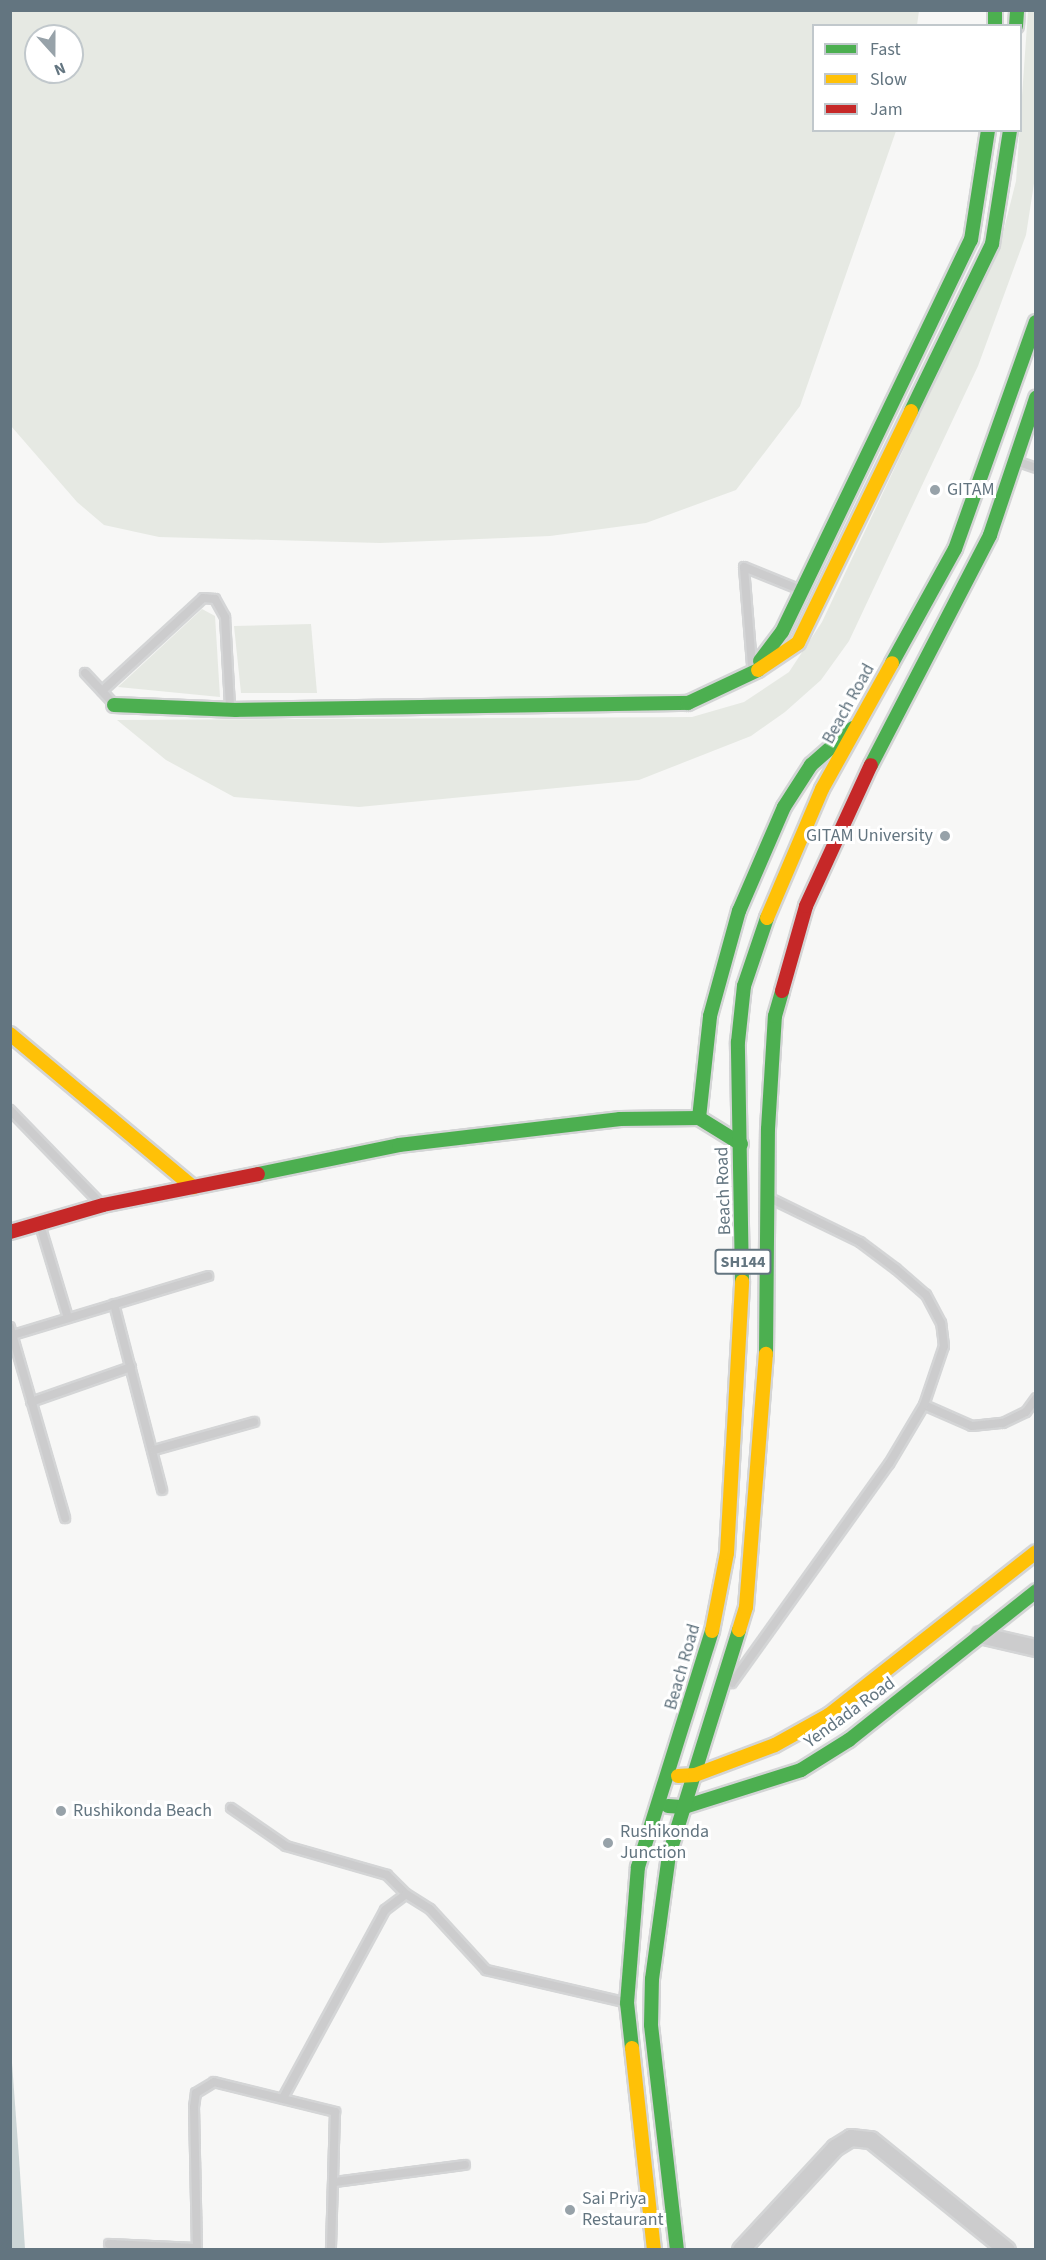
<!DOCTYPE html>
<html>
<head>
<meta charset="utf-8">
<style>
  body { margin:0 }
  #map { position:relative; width:1046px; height:2260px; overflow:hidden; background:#f7f7f6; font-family:"Source Sans 3",sans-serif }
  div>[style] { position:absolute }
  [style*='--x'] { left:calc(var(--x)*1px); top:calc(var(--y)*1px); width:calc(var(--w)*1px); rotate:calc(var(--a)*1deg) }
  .green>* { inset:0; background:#e6e9e3 }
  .water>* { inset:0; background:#cbd5d6 }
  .roads { filter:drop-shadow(2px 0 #d4d5d6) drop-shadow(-2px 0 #d4d5d6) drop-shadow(0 2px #d4d5d6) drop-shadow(0 -2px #d4d5d6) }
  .lane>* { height:8px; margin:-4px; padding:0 4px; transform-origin:4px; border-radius:4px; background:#cccccd }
  .street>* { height:16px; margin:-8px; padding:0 8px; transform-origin:8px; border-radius:8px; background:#cccccd }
  .fast>* { height:14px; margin:-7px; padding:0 7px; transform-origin:7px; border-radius:7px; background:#4caf50 }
  .slow>* { height:14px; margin:-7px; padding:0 7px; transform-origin:7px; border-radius:7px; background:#ffc107 }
  .jam>* { height:14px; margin:-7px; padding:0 7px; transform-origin:7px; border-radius:7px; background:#c62828 }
  .dots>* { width:16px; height:16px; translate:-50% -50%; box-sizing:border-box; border:3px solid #fff; border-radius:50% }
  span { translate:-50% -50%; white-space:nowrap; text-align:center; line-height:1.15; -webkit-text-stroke:6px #fff; paint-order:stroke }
  .shield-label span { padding:2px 4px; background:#fff; border:2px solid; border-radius:4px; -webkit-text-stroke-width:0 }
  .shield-label { font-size:16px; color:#637580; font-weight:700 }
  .poi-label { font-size:18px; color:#637580 }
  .left { translate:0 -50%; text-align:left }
  .right { translate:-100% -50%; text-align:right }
  .street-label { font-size:18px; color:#637580 }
  .frame { position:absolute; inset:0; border:12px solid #637580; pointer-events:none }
  .legend { position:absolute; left:812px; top:24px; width:210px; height:108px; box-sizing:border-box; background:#fff; border:2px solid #c1c8cc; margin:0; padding:8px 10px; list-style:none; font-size:18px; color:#637580 }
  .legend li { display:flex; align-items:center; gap:12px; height:30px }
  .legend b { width:30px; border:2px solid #c1c8cc }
  .north { position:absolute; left:24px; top:24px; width:60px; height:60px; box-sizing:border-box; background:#fff; border:2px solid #c1c8cc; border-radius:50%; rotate:159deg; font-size:16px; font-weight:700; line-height:24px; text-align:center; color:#637580 }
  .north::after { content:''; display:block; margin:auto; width:21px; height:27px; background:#97a2a9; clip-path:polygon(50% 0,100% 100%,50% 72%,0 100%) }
</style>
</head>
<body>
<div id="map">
  <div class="green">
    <i style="clip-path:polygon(evenodd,10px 11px,11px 10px,919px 11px,917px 25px,814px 26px,814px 130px,896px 131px,800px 406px,736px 490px,646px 523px,550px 536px,380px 543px,159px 537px,104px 525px,77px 502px,11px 426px,10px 11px,36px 36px,72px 36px,72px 72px,36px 72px,36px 36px)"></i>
    <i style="clip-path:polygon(1028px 11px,1035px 11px,1035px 177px,1026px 235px,978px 366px,849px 641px,821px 680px,785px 712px,751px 736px,639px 780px,359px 807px,234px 797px,166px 760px,117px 720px,692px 717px,744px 702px,789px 672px,822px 622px,1000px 245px,1016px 181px)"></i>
    <i style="clip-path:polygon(202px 609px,215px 616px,220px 697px,118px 687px)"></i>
    <i style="clip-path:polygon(311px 624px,317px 693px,241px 693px,234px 626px)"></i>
  </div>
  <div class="water">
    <i style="clip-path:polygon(10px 2036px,19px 2158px,25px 2249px,11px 2249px)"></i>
  </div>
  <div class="roads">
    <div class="lane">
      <i style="--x:1019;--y:462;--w:18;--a:19"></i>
      <i style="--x:752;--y:665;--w:98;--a:-94.7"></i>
      <i style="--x:744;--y:567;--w:61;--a:22"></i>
      <i style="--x:85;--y:673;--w:42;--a:46.9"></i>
      <i style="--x:102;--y:691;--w:137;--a:-42.6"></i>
      <i style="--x:203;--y:598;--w:12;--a:5"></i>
      <i style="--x:215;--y:599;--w:21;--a:61"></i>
      <i style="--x:225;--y:617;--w:90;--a:86.8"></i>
      <i style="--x:10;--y:1110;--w:129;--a:45.9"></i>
      <i style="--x:40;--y:1225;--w:97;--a:73.2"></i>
      <i style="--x:114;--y:1304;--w:192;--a:75.5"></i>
      <i style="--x:10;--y:1327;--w:199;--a:73.9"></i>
      <i style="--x:13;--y:1335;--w:204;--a:-16.8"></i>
      <i style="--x:31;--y:1402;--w:106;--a:-19.3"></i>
      <i style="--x:924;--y:1405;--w:52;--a:23.6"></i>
      <i style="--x:972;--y:1426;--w:31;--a:-6"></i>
      <i style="--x:1003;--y:1423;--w:25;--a:-26"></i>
      <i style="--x:1026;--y:1412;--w:17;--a:-54"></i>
      <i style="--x:154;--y:1450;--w:104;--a:-15.6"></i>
      <i style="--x:732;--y:1683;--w:269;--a:-54.4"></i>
      <i style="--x:889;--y:1464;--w:69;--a:-59.3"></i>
      <i style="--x:924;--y:1405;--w:62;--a:-71.3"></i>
      <i style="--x:944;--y:1346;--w:23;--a:-97"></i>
      <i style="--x:941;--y:1323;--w:32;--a:-118"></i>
      <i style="--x:926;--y:1295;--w:40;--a:-139"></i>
      <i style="--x:896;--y:1269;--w:45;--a:-143.1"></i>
      <i style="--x:860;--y:1242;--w:98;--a:-154"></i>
      <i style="--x:231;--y:1808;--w:67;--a:34.6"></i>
      <i style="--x:286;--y:1846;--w:105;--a:16"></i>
      <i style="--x:387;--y:1875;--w:27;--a:45"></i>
      <i style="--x:283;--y:2098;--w:214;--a:-61.5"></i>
      <i style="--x:385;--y:1910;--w:26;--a:-37"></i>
      <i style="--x:406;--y:1894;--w:28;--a:32"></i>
      <i style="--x:430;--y:1909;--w:83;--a:47.4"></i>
      <i style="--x:486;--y:1970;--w:141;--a:13.1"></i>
      <i style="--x:335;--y:2182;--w:131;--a:-7.5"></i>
      <i style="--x:109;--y:2244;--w:88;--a:2.6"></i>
      <i style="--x:197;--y:2250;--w:143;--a:-91.2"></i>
      <i style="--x:194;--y:2107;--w:14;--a:-82"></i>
      <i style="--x:196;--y:2093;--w:21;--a:-31"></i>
      <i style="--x:214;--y:2082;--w:125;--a:13.9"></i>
      <i style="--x:335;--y:2112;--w:138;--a:91.7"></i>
    </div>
    <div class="street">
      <i style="--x:980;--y:1635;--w:57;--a:13.1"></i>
      <i style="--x:741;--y:2250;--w:139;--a:-47.3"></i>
      <i style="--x:835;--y:2148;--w:19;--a:-32"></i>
      <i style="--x:851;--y:2138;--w:20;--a:6"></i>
      <i style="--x:871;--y:2140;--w:175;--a:39"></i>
    </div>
    <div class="fast">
      <i style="--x:995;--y:10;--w:16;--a:90"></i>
      <i style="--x:1016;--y:26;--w:16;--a:-86"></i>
      <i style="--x:911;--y:411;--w:186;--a:-64.1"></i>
      <i style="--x:992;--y:244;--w:115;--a:-81"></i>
      <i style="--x:760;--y:661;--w:36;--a:-53"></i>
      <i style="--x:782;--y:632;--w:435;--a:-64.3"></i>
      <i style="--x:971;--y:240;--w:111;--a:-81.2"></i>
      <i style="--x:892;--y:663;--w:130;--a:-61.1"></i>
      <i style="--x:955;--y:549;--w:241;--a:-70.4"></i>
      <i style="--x:114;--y:705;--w:122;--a:2.3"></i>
      <i style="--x:236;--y:710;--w:452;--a:-0.9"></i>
      <i style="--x:688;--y:703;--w:77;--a:-25.2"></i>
      <i style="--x:871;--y:765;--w:259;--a:-62.6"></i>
      <i style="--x:990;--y:535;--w:145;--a:-71.4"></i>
      <i style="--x:741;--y:1144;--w:49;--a:-148.2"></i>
      <i style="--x:699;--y:1118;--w:103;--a:-83.8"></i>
      <i style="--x:710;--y:1016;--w:109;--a:-74.6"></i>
      <i style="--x:739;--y:911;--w:113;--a:-66.6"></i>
      <i style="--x:784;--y:807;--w:50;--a:-57.3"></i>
      <i style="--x:811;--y:765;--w:56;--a:-41.4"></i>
      <i style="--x:258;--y:1174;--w:144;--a:-11.6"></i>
      <i style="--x:399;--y:1145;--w:223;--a:-6.7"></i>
      <i style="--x:620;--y:1119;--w:79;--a:-0.7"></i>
      <i style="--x:742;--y:1281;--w:239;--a:-91"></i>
      <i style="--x:738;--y:1042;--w:56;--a:-83.9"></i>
      <i style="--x:744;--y:986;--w:72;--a:-71.3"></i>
      <i style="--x:766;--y:1354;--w:225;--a:-89.5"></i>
      <i style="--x:768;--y:1129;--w:113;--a:-86.5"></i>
      <i style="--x:775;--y:1016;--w:26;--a:-74"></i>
      <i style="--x:668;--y:1806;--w:16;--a:4"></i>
      <i style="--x:684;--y:1807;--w:123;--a:-17.5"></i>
      <i style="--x:801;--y:1770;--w:57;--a:-32"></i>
      <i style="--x:849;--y:1740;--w:239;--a:-38.5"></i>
      <i style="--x:632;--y:2048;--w:45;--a:-96.3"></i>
      <i style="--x:627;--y:2003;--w:136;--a:-85.4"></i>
      <i style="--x:638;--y:1867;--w:247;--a:-72.6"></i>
      <i style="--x:677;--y:2250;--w:226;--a:-96.6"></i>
      <i style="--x:651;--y:2025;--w:46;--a:-88.8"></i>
      <i style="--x:652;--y:1979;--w:125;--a:-82.2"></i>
      <i style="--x:669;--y:1855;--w:236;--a:-72.7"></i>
    </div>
    <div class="slow">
      <i style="--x:758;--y:670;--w:48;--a:-34"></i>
      <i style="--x:798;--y:643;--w:258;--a:-64"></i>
      <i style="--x:767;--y:918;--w:140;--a:-66.9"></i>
      <i style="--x:822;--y:789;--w:144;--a:-60.9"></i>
      <i style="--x:10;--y:1034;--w:239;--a:39.9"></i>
      <i style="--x:739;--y:1630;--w:24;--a:-73"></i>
      <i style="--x:746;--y:1607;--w:254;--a:-85.5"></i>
      <i style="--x:712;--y:1631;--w:79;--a:-79.1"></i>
      <i style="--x:727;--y:1553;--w:272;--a:-86.8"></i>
      <i style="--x:678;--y:1776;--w:17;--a:-3"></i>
      <i style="--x:695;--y:1775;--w:85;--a:-20.6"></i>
      <i style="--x:775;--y:1745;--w:62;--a:-29.1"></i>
      <i style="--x:829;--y:1715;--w:263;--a:-38.2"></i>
      <i style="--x:632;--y:2048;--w:203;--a:83.8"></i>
    </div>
    <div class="jam">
      <i style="--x:782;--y:991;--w:88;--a:-74.2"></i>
      <i style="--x:806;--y:906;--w:155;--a:-65.3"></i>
      <i style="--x:10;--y:1232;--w:97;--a:-16.2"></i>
      <i style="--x:103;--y:1205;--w:158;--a:-11.3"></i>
    </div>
  </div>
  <div class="dots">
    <i style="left:935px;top:490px;background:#97a2a9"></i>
    <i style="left:945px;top:836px;background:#97a2a9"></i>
    <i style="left:61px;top:1811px;background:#97a2a9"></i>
    <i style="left:608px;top:1843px;background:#97a2a9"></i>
    <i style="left:570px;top:2210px;background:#97a2a9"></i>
  </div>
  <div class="shield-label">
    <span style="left:743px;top:1262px">SH144</span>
  </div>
  <div class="poi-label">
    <span class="left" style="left:947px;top:490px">GITAM</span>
    <span class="right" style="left:933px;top:836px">GITAM University</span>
    <span class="left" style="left:73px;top:1811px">Rushikonda Beach</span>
    <span class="left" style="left:620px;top:1843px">Rushikonda<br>Junction</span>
    <span class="left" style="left:582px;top:2210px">Sai Priya<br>Restaurant</span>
  </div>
  <div class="street-label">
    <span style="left:849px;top:704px;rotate:-61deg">Beach Road</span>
    <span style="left:724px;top:1191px;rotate:-92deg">Beach Road</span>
    <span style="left:683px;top:1667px;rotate:-74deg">Beach Road</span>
    <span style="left:850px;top:1713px;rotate:-36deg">Yendada Road</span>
  </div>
  <div class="frame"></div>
  <ul class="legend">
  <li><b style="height:8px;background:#4caf50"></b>Fast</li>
  <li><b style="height:8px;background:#ffc107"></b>Slow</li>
  <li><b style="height:8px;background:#c62828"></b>Jam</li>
  </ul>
  <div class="north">N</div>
</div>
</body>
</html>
